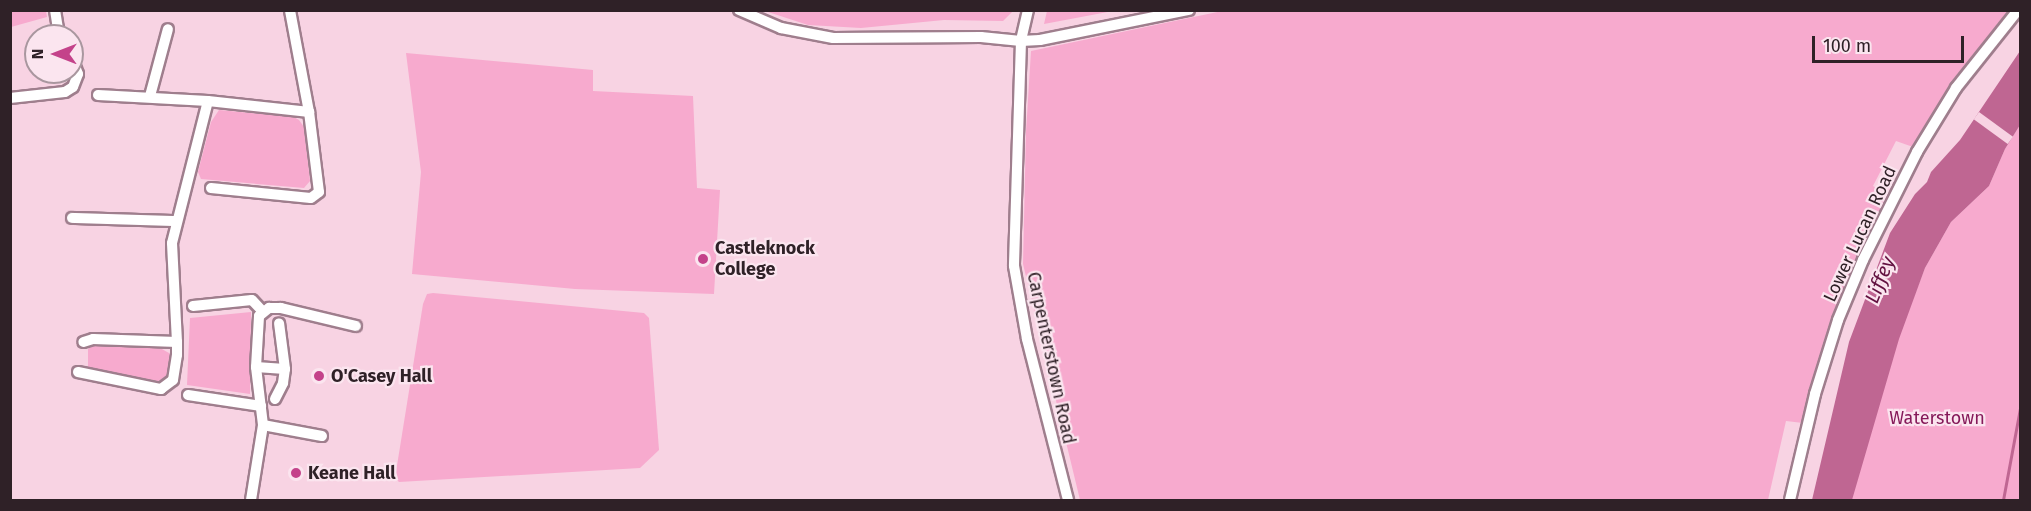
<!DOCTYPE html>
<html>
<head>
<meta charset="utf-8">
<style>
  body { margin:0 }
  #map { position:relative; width:2031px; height:511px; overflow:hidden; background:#f8d3e3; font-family:"Fira Sans",sans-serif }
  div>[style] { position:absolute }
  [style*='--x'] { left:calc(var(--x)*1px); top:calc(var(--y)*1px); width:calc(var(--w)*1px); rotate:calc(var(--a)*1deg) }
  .green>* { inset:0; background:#f7aace }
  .water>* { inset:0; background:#bf6692 }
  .pier>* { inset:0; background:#f8d3e3; transform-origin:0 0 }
  .stream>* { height:3px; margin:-1.5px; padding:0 1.5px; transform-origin:1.5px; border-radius:1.5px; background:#bf6692 }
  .roads { filter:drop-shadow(2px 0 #9f7e8d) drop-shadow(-2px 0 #9f7e8d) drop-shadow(0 2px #9f7e8d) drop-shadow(0 -2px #9f7e8d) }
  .minor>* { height:10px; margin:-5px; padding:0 5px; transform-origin:5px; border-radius:5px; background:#fff }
  .dots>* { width:16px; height:16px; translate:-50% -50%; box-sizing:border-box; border:3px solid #fbe5ef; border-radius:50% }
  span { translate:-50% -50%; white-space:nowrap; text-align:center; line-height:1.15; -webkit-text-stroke:4.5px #fbe5ef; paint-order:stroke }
  .street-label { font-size:18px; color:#2f2127 }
  .poi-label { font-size:18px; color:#2f2127; font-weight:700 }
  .left { translate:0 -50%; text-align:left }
  .park-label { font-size:18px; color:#861a5a }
  .water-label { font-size:20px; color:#631241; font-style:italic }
  .frame { position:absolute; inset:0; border:12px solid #2f2127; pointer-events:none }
  .north { position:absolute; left:24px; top:24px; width:60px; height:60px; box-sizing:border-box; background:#fbe5ef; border:2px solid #a9979f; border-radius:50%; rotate:270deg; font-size:16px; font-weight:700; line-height:24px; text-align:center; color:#2f2127 }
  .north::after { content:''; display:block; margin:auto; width:21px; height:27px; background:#c4428a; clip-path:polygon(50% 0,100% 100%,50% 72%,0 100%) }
  .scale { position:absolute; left:1812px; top:36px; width:152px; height:27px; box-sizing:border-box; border:3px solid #2f2127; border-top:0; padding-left:8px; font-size:18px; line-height:21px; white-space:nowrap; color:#2f2127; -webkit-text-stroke:4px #fbe5ef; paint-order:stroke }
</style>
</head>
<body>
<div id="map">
  <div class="green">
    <i style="clip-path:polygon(11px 10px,46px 11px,47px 17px,11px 27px)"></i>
    <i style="clip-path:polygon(1227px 10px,2011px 11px,1952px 85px,1913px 147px,1896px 141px,1873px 186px,1889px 195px,1840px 301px,1803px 423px,1786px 421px,1768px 500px,1080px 500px,1023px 264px,1026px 132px,1031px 51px)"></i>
    <i style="clip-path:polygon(765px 11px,1013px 11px,1003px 21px,944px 20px,861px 28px,808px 25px)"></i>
    <i style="clip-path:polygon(1047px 11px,1047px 10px,1113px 11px,1044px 24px)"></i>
    <i style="clip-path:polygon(406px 53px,593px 70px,593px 91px,693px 96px,697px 188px,720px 190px,714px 294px,575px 289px,412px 274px,421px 172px)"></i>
    <i style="clip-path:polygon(219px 110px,294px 117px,299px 120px,304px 127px,310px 181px,304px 188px,201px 179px,198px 172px,211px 122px)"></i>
    <i style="clip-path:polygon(2020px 125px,2020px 500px,1835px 500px,1925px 268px,1951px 222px,1989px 186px,2005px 149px)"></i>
    <i style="clip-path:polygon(433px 293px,644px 313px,649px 318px,659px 450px,640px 468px,399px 482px,395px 478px,423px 304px,427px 294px)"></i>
    <i style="clip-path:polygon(251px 312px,250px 394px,187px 385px,190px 318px)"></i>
    <i style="clip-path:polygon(94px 344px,160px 348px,169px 353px,173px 360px,168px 378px,161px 383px,144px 382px,88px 369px,88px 349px)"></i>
  </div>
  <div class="water">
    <i style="clip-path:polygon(2020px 51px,2020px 125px,2005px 149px,1989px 186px,1951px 222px,1925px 268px,1899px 339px,1852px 500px,1812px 500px,1849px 342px,1890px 233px,1915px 194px,1927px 182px,1931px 172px,1960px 140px)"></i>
  </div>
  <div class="pier">
    <i style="left:1979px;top:112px;width:42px;height:9px;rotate:36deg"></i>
  </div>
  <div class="stream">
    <i style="--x:2003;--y:500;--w:94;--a:-79.5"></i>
  </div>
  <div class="roads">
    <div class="minor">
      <i style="--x:55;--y:10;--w:26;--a:81"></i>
      <i style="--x:739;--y:10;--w:46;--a:23.2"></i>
      <i style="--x:781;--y:28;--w:53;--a:10.9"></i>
      <i style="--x:833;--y:38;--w:148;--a:-0.4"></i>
      <i style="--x:981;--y:37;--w:40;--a:5.7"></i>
      <i style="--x:1021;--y:41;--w:19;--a:-3"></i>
      <i style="--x:1040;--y:40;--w:152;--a:-11.4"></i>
      <i style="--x:1028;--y:10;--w:32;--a:103"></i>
      <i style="--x:1021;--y:41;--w:225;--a:91.8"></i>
      <i style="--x:1014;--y:266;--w:74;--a:79.9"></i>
      <i style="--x:1027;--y:339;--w:166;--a:75.7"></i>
      <i style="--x:98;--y:95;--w:110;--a:3.1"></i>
      <i style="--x:208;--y:101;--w:102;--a:6.2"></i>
      <i style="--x:150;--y:96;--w:69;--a:-75"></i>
      <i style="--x:10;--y:98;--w:55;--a:-6.2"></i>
      <i style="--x:65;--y:92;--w:9;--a:-32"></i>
      <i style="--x:73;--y:87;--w:14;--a:-69"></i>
      <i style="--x:78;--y:74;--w:17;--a:-111"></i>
      <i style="--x:211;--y:188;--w:100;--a:5.7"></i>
      <i style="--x:311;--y:198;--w:10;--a:-37"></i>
      <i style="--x:319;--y:192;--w:81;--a:-97.1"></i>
      <i style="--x:309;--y:112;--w:104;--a:-100.6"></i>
      <i style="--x:72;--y:218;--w:104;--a:1.7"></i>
      <i style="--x:193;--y:306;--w:59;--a:-5.8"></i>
      <i style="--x:252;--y:300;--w:16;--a:47"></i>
      <i style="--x:177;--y:342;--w:99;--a:-92.9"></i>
      <i style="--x:172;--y:243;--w:146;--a:-75.8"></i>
      <i style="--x:256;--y:367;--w:29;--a:4"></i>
      <i style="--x:78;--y:372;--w:85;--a:11.6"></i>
      <i style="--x:161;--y:389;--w:15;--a:-37"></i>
      <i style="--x:173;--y:380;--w:25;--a:-81"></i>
      <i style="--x:177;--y:355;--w:13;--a:-90"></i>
      <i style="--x:177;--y:342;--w:84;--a:-178"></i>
      <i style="--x:93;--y:339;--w:10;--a:163"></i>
      <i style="--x:188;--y:395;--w:74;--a:8.6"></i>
      <i style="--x:275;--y:399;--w:18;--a:-63"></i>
      <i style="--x:283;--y:383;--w:14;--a:-82"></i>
      <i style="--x:285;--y:369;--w:46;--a:-97.4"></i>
      <i style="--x:263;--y:425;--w:60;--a:10.6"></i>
      <i style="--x:251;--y:500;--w:76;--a:-80.9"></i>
      <i style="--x:263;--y:425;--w:58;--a:-96.9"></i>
      <i style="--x:256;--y:367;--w:51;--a:-86.6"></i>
      <i style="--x:259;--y:316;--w:13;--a:-39"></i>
      <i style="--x:269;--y:308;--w:12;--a:0"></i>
      <i style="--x:281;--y:308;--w:77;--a:13.5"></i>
      <i style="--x:1790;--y:500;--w:109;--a:-76.7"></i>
      <i style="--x:1815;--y:394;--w:77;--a:-72.7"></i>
      <i style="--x:1838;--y:320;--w:65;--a:-67.4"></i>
      <i style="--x:1863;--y:260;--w:121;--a:-63.4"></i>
      <i style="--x:1917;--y:152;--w:75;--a:-58.6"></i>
      <i style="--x:1956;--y:88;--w:100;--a:-51.5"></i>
    </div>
  </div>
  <div class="dots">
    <i style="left:703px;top:259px;background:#c4428a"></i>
    <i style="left:319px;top:376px;background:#c4428a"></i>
    <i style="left:296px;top:473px;background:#c4428a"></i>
  </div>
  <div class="street-label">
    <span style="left:1860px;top:234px;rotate:-65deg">Lower Lucan Road</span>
    <span style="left:1051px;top:358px;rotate:78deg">Carpenterstown Road</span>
  </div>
  <div class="poi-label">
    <span class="left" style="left:715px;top:259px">Castleknock<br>College</span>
    <span class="left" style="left:331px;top:376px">O'Casey Hall</span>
    <span class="left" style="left:308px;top:473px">Keane Hall</span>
  </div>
  <div class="park-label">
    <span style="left:1937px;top:418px">Waterstown</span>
  </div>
  <div class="water-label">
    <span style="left:1880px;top:280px;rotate:-68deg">Liffey</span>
  </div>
  <div class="frame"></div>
  <div class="north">N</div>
  <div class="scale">100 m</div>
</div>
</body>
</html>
